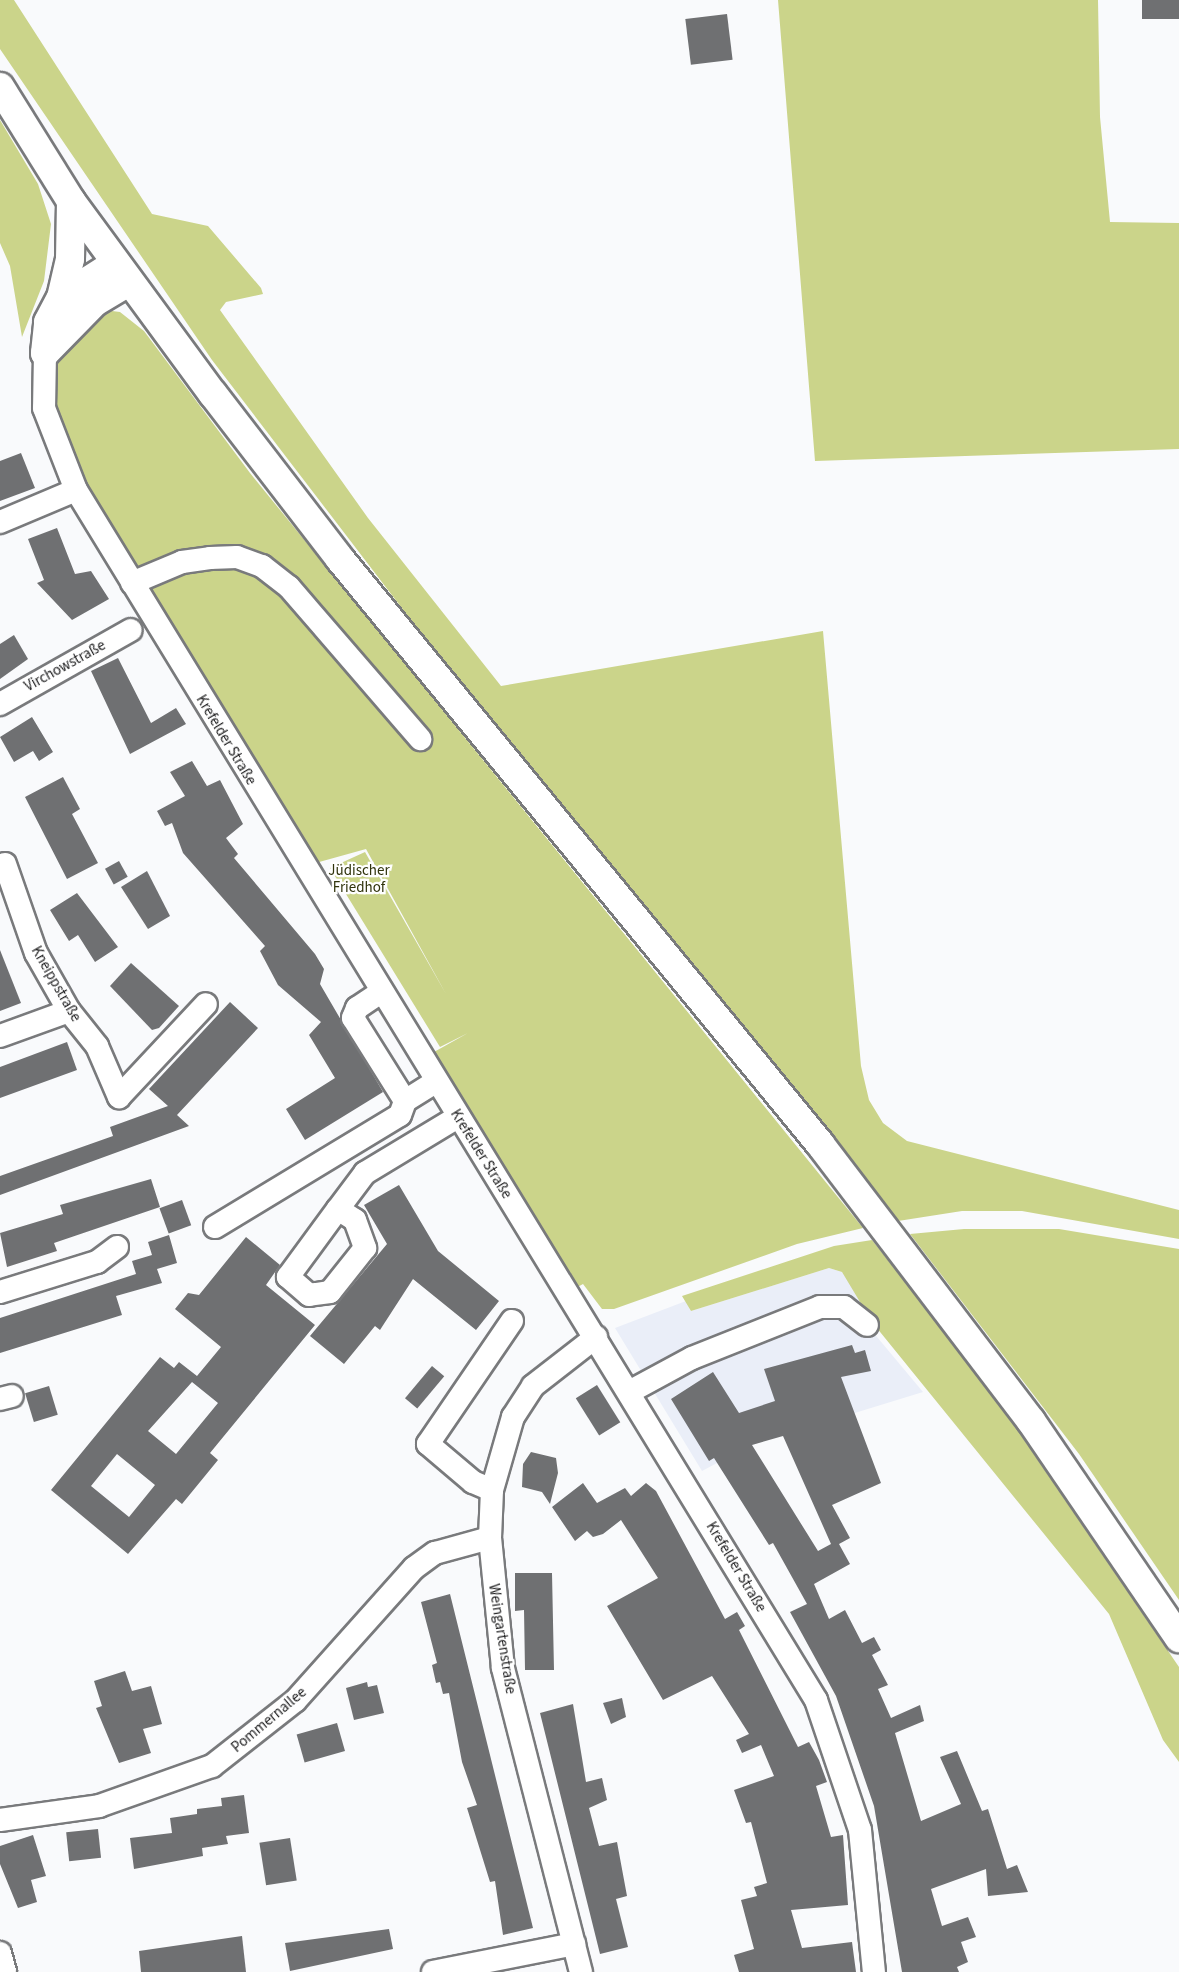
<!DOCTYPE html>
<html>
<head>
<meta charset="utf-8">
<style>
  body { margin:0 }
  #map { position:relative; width:1179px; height:1972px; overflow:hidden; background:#f9fafc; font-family:"Source Sans 3",sans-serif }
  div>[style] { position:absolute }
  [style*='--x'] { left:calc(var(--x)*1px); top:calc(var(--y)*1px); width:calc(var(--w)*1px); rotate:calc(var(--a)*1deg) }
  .built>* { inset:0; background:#eaeef8 }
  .green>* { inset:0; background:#cbd48a }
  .building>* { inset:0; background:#6f7072; transform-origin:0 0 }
  .roads { filter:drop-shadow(2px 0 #797a7c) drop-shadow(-2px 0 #797a7c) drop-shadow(0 2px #797a7c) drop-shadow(0 -2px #797a7c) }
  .minor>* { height:22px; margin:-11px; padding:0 11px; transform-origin:11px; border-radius:11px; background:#fff }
  .major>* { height:28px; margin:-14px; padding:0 14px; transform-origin:14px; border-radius:14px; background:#fff }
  span { translate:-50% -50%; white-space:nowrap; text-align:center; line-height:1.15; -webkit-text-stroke:4.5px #fff; paint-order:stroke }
  .street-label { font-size:15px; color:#202021 }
  .park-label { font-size:15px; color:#30330c }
</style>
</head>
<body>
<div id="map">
  <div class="built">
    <i style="clip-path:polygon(829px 1268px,842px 1272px,852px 1284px,872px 1331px,923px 1392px,751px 1445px,702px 1471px,615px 1328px,686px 1301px,691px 1311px)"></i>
  </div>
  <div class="green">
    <i style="clip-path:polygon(0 0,14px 0,152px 214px,208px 226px,261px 288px,263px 294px,226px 302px,220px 310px,368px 518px,501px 686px,823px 631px,861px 1066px,869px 1100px,883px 1123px,907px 1141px,1179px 1210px,1179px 1239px,1022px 1211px,962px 1211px,898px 1221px,414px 624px,212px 360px,0 49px)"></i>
    <i style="clip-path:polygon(778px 0,1098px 0,1100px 117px,1110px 222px,1179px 223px,1179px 449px,815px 461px)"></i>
    <i style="clip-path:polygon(0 120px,38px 184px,51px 224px,44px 281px,22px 337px,10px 266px,0 243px)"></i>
    <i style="clip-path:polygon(104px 310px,120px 312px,144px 331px,250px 473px,863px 1228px,797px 1244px,614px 1309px,602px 1309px,583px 1284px,574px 1289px,434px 1052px,468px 1033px,440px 1047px,330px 868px,365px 852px,446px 994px,366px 849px,312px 864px,149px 595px,143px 567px,131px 566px,88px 495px,53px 412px,56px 362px)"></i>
    <i style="clip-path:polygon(964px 1229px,1059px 1229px,1179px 1249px,1179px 1600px,1079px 1454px,910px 1234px)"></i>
    <i style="clip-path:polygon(872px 1240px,989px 1388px,1179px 1667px,1179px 1762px,1163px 1740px,1109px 1614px,872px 1322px,842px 1272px,829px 1268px,691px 1311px,682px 1296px,834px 1246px)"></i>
  </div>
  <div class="building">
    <i style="left:1142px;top:0;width:37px;height:19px"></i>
    <i style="left:727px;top:14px;width:46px;height:42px;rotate:83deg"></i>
    <i style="clip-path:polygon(21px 453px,35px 488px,0 501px,0 461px)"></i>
    <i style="clip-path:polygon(57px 528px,75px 574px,91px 571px,109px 599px,72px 620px,37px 583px,44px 580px,28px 539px)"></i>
    <i style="clip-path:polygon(14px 635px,28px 659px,0 679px,0 644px)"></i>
    <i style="clip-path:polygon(118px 658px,151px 723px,176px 708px,186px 724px,130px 754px,91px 671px)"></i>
    <i style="clip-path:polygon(32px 717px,53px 752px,39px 761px,33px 751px,14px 762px,0 737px)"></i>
    <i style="clip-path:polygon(192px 761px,207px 786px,220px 780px,243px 824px,226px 838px,238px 854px,234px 858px,315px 954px,324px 969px,320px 984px,383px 1092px,305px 1140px,286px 1109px,335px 1078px,309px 1035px,321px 1022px,278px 985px,260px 951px,265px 946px,183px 853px,172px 823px,165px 826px,157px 811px,185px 796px,170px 772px)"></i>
    <i style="clip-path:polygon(63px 777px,80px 809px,72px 814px,98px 863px,67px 879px,25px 797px)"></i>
    <i style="left:119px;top:861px;width:18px;height:16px;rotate:61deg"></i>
    <i style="clip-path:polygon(147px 871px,170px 916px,148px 929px,121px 887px)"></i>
    <i style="clip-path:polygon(77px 893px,118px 947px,95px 962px,78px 935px,69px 941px,50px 910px)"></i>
    <i style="clip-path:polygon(0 950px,21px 1003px,0 1011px)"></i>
    <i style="clip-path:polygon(131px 963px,179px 1006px,159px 1028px,152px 1030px,110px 986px)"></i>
    <i style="clip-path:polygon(230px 1002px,258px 1028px,177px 1115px,189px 1126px,0 1195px,0 1176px,113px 1136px,110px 1127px,168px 1106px,149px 1089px)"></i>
    <i style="clip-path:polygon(67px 1042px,77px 1070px,0 1098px,0 1067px)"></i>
    <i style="clip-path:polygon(151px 1179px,160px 1207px,54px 1243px,57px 1251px,7px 1267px,0 1233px,63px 1214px,60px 1205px)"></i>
    <i style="clip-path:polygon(399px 1185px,438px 1251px,499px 1301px,476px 1330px,413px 1279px,380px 1330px,375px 1326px,344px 1364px,310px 1336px,387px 1244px,364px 1205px)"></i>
    <i style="left:182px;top:1200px;width:27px;height:24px;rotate:70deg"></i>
    <i style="clip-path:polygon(169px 1235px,177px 1263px,157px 1269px,162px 1283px,116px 1296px,122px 1315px,0 1353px,0 1318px,136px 1274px,132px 1261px,152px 1255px,148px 1242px)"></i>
    <i style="clip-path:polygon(evenodd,246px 1237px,280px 1265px,266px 1285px,315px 1325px,210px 1453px,218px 1460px,182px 1504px,176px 1499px,128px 1554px,51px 1490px,160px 1357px,174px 1368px,179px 1362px,197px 1376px,221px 1347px,175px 1309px,188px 1293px,199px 1295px,246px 1237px,192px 1382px,218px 1403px,176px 1454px,148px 1431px,192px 1382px,246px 1237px,117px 1454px,155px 1485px,129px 1517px,91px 1486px,117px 1454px)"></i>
    <i style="clip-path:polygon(evenodd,852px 1345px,855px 1353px,865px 1350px,871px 1371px,841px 1377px,881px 1483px,832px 1505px,850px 1538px,839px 1544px,850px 1564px,814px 1584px,829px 1619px,845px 1610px,862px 1643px,874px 1637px,881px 1650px,872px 1655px,888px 1685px,878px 1689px,891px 1718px,920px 1705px,924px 1721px,895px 1733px,921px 1821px,961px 1804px,940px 1757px,957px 1751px,982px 1811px,988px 1809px,1007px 1869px,1017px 1865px,1028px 1892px,988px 1896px,986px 1869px,931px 1889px,942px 1926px,968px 1917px,976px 1937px,961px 1942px,968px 1962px,957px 1967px,959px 1972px,902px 1972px,874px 1806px,836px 1696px,790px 1612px,807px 1604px,773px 1543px,769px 1545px,714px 1458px,709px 1461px,671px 1399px,713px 1372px,739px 1413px,775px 1401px,764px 1369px,852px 1345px,783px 1436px,831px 1544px,818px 1551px,752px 1445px,783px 1436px)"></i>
    <i style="left:432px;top:1366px;width:16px;height:42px;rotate:40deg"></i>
    <i style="left:597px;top:1385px;width:44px;height:25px;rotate:58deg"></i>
    <i style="left:49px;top:1386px;width:30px;height:25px;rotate:73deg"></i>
    <i style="clip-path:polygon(531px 1452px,556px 1458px,558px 1473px,550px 1504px,542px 1492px,522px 1487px,523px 1464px)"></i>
    <i style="clip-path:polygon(583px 1483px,597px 1503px,625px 1488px,631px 1496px,646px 1483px,656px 1491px,725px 1619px,737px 1612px,745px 1626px,739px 1630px,798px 1747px,809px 1742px,819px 1760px,827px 1782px,816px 1786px,831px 1837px,843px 1835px,848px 1905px,791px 1910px,802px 1948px,852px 1942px,856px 1972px,739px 1972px,734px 1955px,754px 1949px,741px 1900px,757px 1896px,754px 1887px,767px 1883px,751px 1822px,746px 1823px,734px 1790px,774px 1776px,761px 1745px,742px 1753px,736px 1740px,749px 1734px,712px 1676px,663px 1700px,607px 1606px,658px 1578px,621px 1520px,603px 1534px,593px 1537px,587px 1531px,575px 1541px,552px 1507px)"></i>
    <i style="clip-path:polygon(515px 1573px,552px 1573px,554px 1670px,525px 1670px,524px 1610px,515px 1611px)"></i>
    <i style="clip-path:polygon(450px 1594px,533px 1928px,503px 1935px,495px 1881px,490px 1882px,467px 1808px,477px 1805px,462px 1762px,449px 1693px,443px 1694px,440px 1682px,436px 1683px,432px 1665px,437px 1663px,421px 1602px)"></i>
    <i style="clip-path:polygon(125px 1671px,132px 1691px,151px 1686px,162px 1724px,143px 1729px,151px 1753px,119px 1763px,96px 1708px,102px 1706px,94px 1681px)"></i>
    <i style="clip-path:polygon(367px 1682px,368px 1687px,377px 1685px,384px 1713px,354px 1720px,346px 1688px)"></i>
    <i style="clip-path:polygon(622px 1698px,626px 1717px,611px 1724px,603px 1703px)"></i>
    <i style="clip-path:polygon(573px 1704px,586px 1782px,602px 1778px,607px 1800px,589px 1808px,599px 1846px,617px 1842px,627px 1896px,616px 1899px,628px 1947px,600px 1954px,540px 1713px)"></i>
    <i style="left:337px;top:1723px;width:29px;height:42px;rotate:74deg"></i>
    <i style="clip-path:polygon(244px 1795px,249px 1833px,226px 1836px,228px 1844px,202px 1848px,203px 1856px,134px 1869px,130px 1838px,172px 1833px,170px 1818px,197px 1814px,197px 1809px,222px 1806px,221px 1798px)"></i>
    <i style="left:98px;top:1829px;width:29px;height:32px;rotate:84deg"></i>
    <i style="clip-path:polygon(33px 1835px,46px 1876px,31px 1880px,37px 1902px,18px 1908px,0 1864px,0 1846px)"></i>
    <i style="left:290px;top:1838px;width:43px;height:31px;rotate:81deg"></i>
    <i style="clip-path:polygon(389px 1929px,393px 1949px,290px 1971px,285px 1943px)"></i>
    <i style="clip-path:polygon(242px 1936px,246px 1972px,141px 1972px,139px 1951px)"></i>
  </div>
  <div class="roads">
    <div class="minor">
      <i style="--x:45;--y:353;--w:55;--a:91"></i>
      <i style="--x:44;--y:408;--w:88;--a:68.7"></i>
      <i style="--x:76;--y:490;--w:1418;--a:58.55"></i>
      <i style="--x:816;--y:1700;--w:137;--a:71.3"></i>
      <i style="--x:860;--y:1830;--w:143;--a:84.4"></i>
      <i style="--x:0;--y:522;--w:82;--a:-22.8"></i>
      <i style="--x:132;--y:583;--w:54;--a:-22.8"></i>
      <i style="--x:182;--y:562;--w:28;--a:-8"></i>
      <i style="--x:210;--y:558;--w:27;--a:-2"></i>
      <i style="--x:237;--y:557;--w:27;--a:20"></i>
      <i style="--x:262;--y:566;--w:34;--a:38"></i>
      <i style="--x:289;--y:587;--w:201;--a:49.2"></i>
      <i style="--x:0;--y:704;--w:150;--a:-29.5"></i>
      <i style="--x:5;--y:864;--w:94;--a:70.8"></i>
      <i style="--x:36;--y:953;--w:67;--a:60.4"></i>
      <i style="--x:69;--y:1011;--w:45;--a:51.3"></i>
      <i style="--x:97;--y:1046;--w:56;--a:66.7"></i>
      <i style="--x:119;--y:1097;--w:127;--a:-46.9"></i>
      <i style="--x:381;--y:992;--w:29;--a:146"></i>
      <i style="--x:357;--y:1008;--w:11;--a:112"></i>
      <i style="--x:353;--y:1018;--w:98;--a:57.9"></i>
      <i style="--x:0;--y:1036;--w:73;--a:-19.9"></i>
      <i style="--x:338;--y:1209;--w:20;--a:33"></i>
      <i style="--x:355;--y:1220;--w:30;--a:70"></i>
      <i style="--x:365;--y:1248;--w:56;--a:128.5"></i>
      <i style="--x:330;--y:1292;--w:21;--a:172"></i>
      <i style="--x:309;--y:1295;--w:28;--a:-139"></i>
      <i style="--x:288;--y:1277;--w:84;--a:-53.7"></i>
      <i style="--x:338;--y:1209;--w:45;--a:-53.1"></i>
      <i style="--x:365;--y:1173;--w:109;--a:-31.1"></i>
      <i style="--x:215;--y:1227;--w:216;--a:-31.2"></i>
      <i style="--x:400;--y:1115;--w:15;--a:-70"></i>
      <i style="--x:405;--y:1101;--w:36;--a:-32"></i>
      <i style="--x:0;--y:1292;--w:102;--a:-17.2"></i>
      <i style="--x:97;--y:1262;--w:25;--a:-37"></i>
      <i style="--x:631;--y:1391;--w:69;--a:-28.4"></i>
      <i style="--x:692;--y:1358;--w:138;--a:-21.7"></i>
      <i style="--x:820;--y:1307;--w:24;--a:0"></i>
      <i style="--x:844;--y:1307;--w:29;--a:38"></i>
      <i style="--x:0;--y:1399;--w:12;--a:-14"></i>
      <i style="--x:492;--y:1490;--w:21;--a:-157"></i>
      <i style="--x:473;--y:1482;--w:59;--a:-139.8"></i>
      <i style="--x:428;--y:1444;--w:149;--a:-55.7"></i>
      <i style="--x:0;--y:1820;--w:100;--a:-8"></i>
      <i style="--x:99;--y:1806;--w:120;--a:-19.5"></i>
      <i style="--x:212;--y:1766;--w:105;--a:-38.1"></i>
      <i style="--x:295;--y:1701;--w:178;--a:-48.2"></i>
      <i style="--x:414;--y:1568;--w:26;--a:-36"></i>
      <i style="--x:435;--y:1553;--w:57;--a:-15.3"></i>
      <i style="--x:0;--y:1953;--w:20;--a:75"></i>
      <i style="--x:433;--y:1972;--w:144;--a:-11.2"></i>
      <i style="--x:581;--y:1972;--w:314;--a:-104.4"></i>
      <i style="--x:503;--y:1668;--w:131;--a:-95.7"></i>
      <i style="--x:490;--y:1538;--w:48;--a:-87.6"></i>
      <i style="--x:492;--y:1490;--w:76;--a:-74"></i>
      <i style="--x:513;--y:1417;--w:37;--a:-57"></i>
      <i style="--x:533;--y:1386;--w:80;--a:-37.9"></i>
    </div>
    <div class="major">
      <i style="--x:0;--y:87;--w:134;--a:58.1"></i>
      <i style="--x:71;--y:201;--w:240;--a:53.7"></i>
      <i style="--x:213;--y:394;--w:208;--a:52.4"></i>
      <i style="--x:340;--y:559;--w:757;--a:50.63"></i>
      <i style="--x:820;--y:1144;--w:348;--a:52.7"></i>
      <i style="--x:1031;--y:1421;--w:263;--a:55.7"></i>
      <i style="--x:61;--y:298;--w:40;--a:-77"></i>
      <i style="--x:70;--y:259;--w:58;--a:-89"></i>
      <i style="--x:45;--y:353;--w:31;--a:-84"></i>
      <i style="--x:48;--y:322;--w:27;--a:-62"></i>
      <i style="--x:61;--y:298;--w:65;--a:-32.5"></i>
      <i style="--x:45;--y:353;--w:71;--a:-45.6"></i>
      <i style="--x:95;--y:302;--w:39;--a:-31"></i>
    </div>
  </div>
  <div class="street-label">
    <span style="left:65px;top:666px;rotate:-29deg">Virchowstraße</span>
    <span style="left:226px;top:740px;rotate:59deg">Krefelder Straße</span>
    <span style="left:56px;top:984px;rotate:60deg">Kneippstraße</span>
    <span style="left:481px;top:1154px;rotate:58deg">Krefelder Straße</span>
    <span style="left:736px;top:1567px;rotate:59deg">Krefelder Straße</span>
    <span style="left:502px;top:1639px;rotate:81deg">Weingartenstraße</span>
    <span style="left:269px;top:1720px;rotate:-40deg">Pommernallee</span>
  </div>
  <div class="park-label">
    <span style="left:359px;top:879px">Jüdischer<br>Friedhof</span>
  </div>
</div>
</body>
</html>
